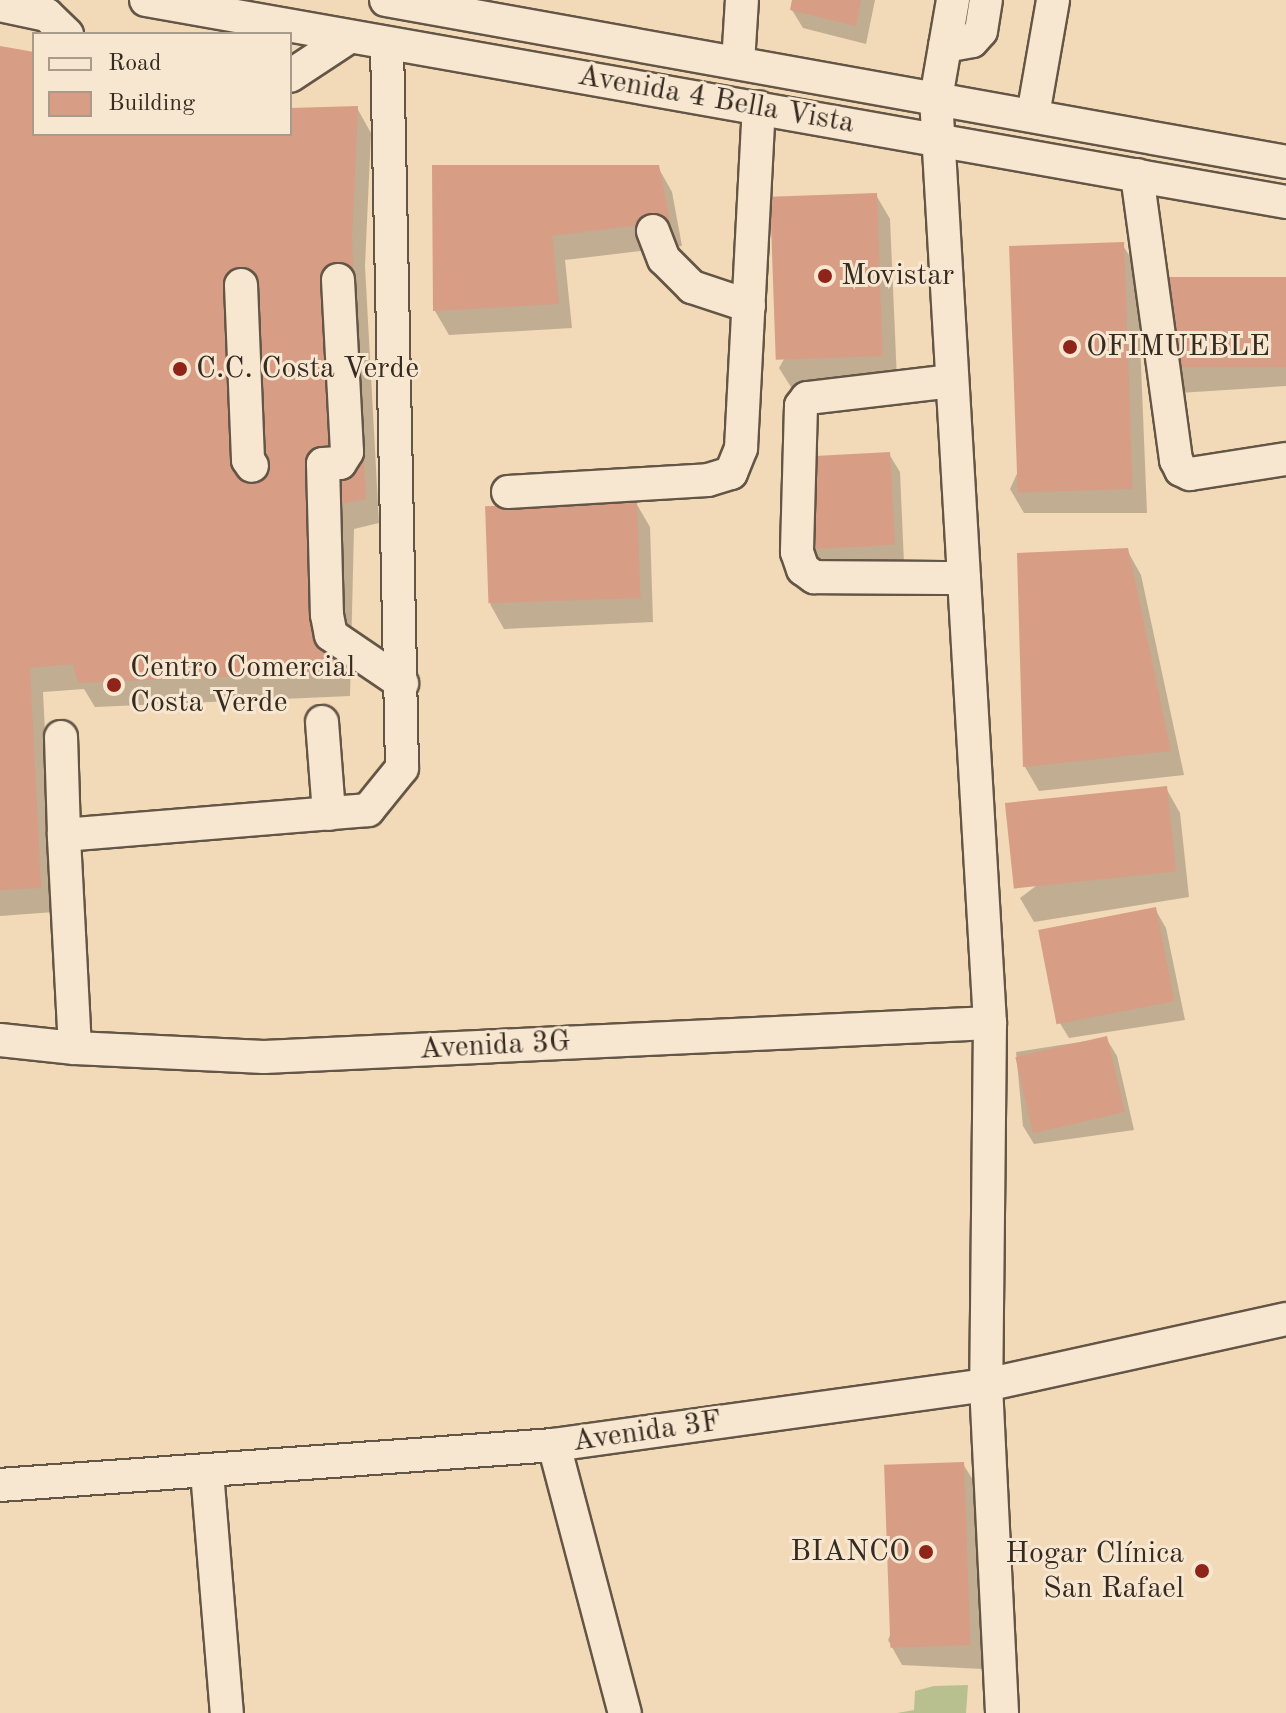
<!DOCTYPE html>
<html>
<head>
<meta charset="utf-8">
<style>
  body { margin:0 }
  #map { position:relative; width:1286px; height:1713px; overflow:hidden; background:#f2d9b7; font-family:"Old Standard TT",serif }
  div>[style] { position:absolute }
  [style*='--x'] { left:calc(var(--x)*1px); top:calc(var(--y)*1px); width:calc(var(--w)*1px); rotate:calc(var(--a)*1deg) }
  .green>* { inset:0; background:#b8c090 }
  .shadow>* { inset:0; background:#0003 }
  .building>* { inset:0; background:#d89d85; transform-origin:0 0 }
  .roads { filter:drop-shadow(2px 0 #645646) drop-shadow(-2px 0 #645646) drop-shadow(0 2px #645646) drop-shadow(0 -2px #645646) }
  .minor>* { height:32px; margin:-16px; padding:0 16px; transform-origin:16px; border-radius:16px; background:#f7e6d0 }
  .dots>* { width:22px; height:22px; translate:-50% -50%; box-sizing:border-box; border:4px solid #f7e6d0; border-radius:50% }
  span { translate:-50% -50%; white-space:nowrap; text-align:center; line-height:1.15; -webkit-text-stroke:6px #f7e6d0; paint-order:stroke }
  .street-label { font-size:30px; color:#352b21 }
  .poi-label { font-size:30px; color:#352b21 }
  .left { translate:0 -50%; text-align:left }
  .right { translate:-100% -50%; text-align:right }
  .legend { position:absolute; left:32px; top:32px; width:260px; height:104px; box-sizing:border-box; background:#f7e6d0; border:2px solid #a99b8a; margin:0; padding:10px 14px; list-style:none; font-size:24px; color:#352b21 }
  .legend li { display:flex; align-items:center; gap:16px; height:40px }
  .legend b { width:40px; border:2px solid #a99b8a }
</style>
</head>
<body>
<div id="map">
  <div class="green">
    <i style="clip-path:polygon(968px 1685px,966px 1713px,897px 1713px,914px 1710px,915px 1691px,934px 1686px)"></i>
  </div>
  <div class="shadow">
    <i style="clip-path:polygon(794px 0,875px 0,866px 44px,803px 28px,792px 10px)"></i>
    <i style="clip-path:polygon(0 48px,34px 54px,34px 134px,290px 134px,290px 110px,357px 108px,371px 133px,365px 266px,379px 523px,354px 529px,350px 696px,95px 707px,84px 689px,43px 692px,54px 912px,0 916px)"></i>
    <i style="clip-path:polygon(658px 167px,672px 192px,682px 246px,565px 260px,572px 328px,449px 335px,435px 311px)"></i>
    <i style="clip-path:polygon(876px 195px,890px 219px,897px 380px,794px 392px,779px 368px)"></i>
    <i style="clip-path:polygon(1122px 244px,1137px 268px,1147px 513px,1024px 513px,1010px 489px)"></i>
    <i style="clip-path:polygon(1286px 279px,1286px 386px,1179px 393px,1168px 374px)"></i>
    <i style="clip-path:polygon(889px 454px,900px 472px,904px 563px,817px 569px,806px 550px)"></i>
    <i style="clip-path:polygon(636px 503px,650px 527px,653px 622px,504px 629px,490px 604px)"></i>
    <i style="clip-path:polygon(1127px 550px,1141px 575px,1184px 775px,1039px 791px,1025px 767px)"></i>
    <i style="clip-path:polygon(1166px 788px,1180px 813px,1189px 897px,1034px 922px,1020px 898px)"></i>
    <i style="clip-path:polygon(1155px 909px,1166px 928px,1185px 1020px,1069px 1038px,1058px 1020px)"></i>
    <i style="clip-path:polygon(1106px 1038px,1117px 1056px,1134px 1130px,1034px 1144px,1023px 1126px,1016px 1052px)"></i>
    <i style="clip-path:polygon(963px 1464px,978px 1488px,983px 1669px,902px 1665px,888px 1640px)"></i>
  </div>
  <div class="building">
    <i style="clip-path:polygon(792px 0,861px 0,856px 26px,790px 10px)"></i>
    <i style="clip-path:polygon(0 46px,34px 52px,34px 134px,290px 134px,290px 108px,358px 106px,352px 240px,366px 499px,341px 504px,337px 672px,78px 683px,73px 664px,30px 668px,41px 888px,0 890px)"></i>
    <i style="clip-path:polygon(432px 165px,659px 165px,670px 221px,552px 236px,559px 304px,433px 311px)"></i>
    <i style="left:877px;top:193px;width:163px;height:107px;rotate:88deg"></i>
    <i style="left:1124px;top:242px;width:247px;height:115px;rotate:88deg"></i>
    <i style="left:1286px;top:277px;width:90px;height:132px;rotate:90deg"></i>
    <i style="left:890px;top:452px;width:93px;height:84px;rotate:87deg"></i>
    <i style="left:637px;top:501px;width:97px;height:152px;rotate:88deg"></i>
    <i style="clip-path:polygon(1128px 548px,1171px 751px,1023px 767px,1017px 553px)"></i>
    <i style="left:1167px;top:786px;width:86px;height:163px;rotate:84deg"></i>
    <i style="left:1156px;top:907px;width:96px;height:120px;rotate:79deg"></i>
    <i style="left:1107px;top:1036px;width:78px;height:94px;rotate:77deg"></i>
    <i style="left:964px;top:1462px;width:183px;height:80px;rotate:88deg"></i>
  </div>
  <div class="roads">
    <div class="minor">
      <i style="--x:146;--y:0;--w:1158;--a:10.05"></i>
      <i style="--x:386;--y:0;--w:914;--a:10.2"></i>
      <i style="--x:953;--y:0;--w:99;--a:99.8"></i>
      <i style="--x:936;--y:98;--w:927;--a:86.66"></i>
      <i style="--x:990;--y:1023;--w:362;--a:90.6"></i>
      <i style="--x:986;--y:1385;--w:328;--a:87.2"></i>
      <i style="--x:0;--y:5;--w:48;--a:12"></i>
      <i style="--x:47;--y:15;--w:28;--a:44"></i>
      <i style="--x:945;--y:46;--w:27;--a:-10"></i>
      <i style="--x:972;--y:41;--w:13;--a:-48"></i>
      <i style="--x:981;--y:31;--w:31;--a:-81"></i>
      <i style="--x:738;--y:63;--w:63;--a:-86.4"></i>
      <i style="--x:290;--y:76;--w:71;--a:-33.5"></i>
      <i style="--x:1033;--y:115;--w:117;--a:-80.1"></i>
      <i style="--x:1137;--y:175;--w:288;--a:82.2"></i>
      <i style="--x:1176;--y:460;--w:11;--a:63"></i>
      <i style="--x:1181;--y:470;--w:10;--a:24"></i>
      <i style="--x:1190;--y:474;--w:97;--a:-8.9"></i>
      <i style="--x:653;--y:231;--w:30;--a:69"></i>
      <i style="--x:664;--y:259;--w:40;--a:45"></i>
      <i style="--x:692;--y:287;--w:60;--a:18.4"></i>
      <i style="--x:338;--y:280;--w:172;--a:87"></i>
      <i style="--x:347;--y:452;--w:13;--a:122"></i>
      <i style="--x:340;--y:463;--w:17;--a:177"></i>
      <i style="--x:323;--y:464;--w:151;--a:88.5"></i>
      <i style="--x:327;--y:615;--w:20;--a:79"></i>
      <i style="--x:331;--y:635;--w:86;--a:34.1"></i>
      <i style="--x:241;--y:285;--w:175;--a:87.7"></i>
      <i style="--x:248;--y:460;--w:7;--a:56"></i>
      <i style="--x:952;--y:381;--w:146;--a:173.3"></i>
      <i style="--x:807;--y:398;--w:10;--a:127"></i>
      <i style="--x:801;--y:406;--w:146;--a:91.6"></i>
      <i style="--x:797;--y:552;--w:18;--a:71"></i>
      <i style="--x:803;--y:569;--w:14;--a:36"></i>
      <i style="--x:814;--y:577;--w:150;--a:0.4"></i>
      <i style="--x:508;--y:492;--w:200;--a:-3.4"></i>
      <i style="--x:708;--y:480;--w:24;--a:-17"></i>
      <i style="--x:731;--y:473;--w:27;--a:-68"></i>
      <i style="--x:741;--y:448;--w:341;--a:-87"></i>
      <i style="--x:322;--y:722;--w:92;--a:85.6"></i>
      <i style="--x:61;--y:737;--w:98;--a:88.2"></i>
      <i style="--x:0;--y:1040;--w:75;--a:6.1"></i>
      <i style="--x:75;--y:1048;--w:189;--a:2.7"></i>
      <i style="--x:264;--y:1057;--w:727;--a:-2.68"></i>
      <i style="--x:75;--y:1048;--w:213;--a:-93"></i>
      <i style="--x:64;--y:835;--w:305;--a:-4.7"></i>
      <i style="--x:368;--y:810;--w:54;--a:-51"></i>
      <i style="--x:402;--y:768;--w:725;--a:-91.19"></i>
      <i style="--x:554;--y:1445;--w:277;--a:75.2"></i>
      <i style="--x:207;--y:1472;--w:242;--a:85.3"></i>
      <i style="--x:0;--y:1485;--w:555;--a:-4.13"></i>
      <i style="--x:554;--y:1445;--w:436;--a:-7.9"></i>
      <i style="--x:986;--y:1385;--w:307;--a:-12.4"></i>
    </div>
  </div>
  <div class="dots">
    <i style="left:825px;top:276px;background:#8f2418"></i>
    <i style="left:1070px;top:347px;background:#8f2418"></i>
    <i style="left:180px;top:369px;background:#8f2418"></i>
    <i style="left:114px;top:685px;background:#8f2418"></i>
    <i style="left:926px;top:1552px;background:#8f2418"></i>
    <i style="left:1202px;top:1571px;background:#8f2418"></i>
  </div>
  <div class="street-label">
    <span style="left:716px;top:100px;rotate:10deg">Avenida 4 Bella Vista</span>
    <span style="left:495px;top:1046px;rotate:-3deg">Avenida 3G</span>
    <span style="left:647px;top:1432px;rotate:-8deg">Avenida 3F</span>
  </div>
  <div class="poi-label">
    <span class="left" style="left:841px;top:276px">Movistar</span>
    <span class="left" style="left:1086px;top:347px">OFIMUEBLE</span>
    <span class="left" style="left:196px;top:369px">C.C. Costa Verde</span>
    <span class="left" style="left:130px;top:685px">Centro Comercial<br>Costa Verde</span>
    <span class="right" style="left:910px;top:1552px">BIANCO</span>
    <span class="right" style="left:1184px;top:1571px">Hogar Clínica<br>San Rafael</span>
  </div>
  <ul class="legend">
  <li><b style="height:10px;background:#f7e6d0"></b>Road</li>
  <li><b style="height:22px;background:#d89d85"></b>Building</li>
  </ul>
</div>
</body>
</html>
